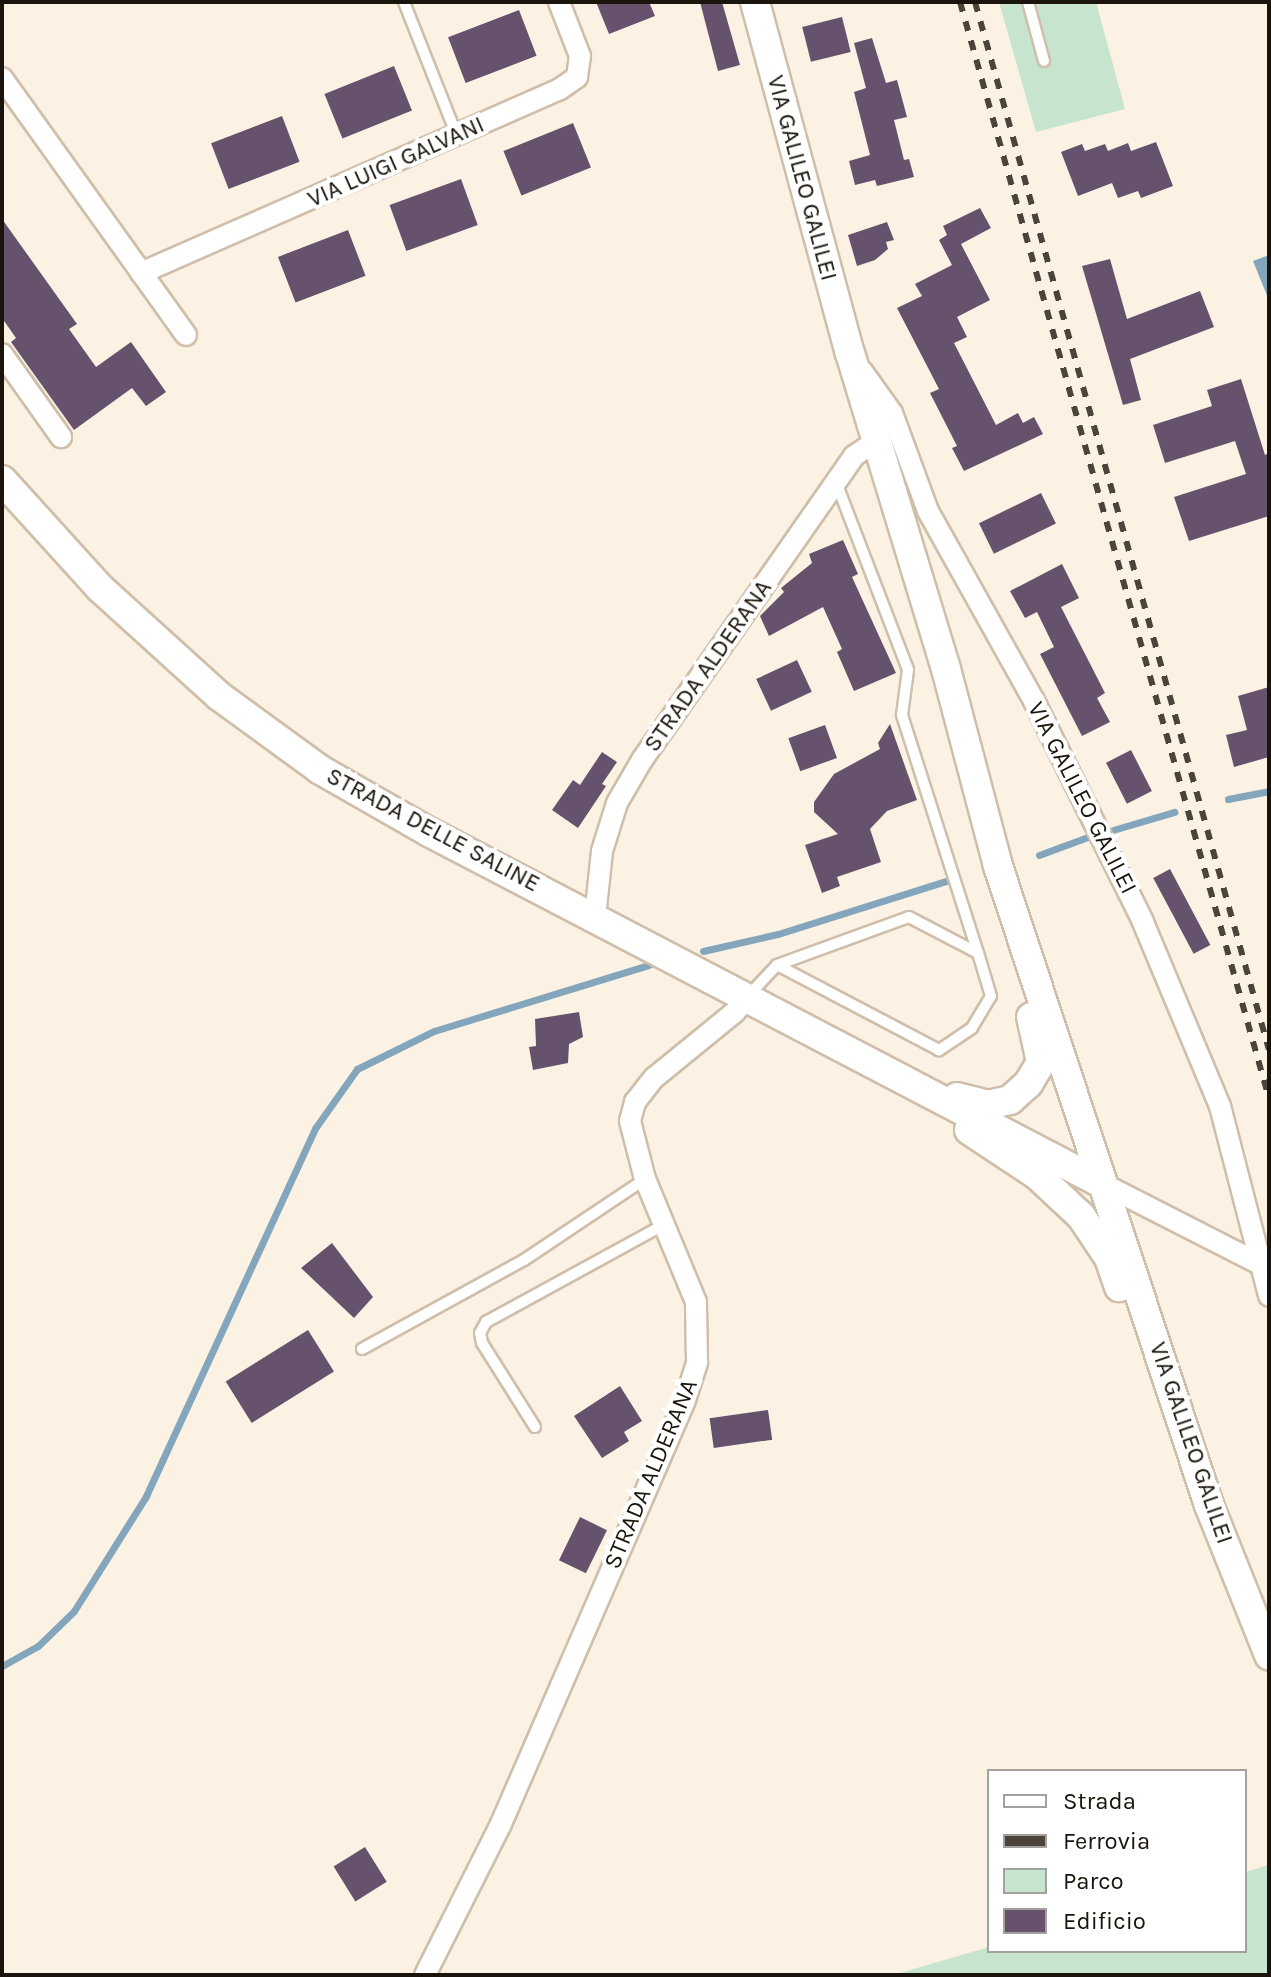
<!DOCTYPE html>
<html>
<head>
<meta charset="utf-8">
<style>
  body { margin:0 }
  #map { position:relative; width:1271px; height:1977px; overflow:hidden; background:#fcf2e4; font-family:Karla,sans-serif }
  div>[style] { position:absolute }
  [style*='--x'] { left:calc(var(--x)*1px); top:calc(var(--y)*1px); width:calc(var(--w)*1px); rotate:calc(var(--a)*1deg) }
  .green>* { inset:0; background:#c7e4ce }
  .water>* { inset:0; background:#83a6bd }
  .stream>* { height:7px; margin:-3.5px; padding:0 3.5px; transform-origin:3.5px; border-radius:3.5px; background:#83a6bd }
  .building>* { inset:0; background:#66526d; transform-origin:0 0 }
  .roads { filter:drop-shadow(2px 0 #cfbea9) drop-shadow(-2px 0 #cfbea9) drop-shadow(0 2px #cfbea9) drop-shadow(0 -2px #cfbea9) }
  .lane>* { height:10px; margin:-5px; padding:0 5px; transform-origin:5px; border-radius:5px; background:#fff }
  .street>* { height:20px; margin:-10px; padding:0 10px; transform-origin:10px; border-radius:10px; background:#fff }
  .secondary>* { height:28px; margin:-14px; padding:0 14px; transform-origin:14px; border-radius:14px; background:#fff }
  .rail>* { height:6px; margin-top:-3px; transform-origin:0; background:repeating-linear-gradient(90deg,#4b443b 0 10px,transparent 0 20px) }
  span { translate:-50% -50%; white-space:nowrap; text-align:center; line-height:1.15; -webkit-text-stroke:8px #fff; paint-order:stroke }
  .street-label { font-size:24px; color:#1a140c }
  .frame { position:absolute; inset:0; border:4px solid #1a140c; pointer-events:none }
  .legend { position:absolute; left:987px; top:1769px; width:260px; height:184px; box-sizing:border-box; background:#fff; border:2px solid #a3a19e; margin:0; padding:10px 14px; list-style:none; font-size:24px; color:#1a140c }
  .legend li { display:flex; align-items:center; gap:16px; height:40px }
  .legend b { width:40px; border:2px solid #a3a19e }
</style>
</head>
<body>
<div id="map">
  <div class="green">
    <i style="clip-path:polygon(999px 2px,1096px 2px,1125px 109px,1036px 132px)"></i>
    <i style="clip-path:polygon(1269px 1865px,1269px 1975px,893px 1975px,989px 1947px,989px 1951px,1245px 1951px,1245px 1872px)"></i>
  </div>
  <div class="water">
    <i style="clip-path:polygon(1269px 255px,1269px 297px,1268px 298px,1253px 261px)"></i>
  </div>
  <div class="stream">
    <i style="--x:1228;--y:799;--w:42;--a:-11"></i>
    <i style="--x:1113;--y:830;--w:64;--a:-16.4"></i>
    <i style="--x:1039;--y:855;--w:52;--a:-20.2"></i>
    <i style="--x:703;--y:951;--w:77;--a:-12.8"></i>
    <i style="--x:778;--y:934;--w:179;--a:-17.5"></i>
    <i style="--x:2;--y:1666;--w:41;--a:-29.1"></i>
    <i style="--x:38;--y:1646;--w:50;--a:-44.2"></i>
    <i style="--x:74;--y:1611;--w:136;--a:-57.9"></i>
    <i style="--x:146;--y:1496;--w:406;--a:-65.3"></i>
    <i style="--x:316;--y:1127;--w:71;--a:-54.7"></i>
    <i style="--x:357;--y:1069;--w:86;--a:-26.3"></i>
    <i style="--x:434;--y:1031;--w:225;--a:-17.1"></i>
  </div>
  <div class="building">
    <i style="clip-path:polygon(596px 2px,649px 2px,655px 16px,609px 34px)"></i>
    <i style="clip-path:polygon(700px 2px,722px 2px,740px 65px,718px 71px)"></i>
    <i style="left:519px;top:10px;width:49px;height:76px;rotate:69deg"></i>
    <i style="left:842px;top:17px;width:36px;height:41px;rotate:76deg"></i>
    <i style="clip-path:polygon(872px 38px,886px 83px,897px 80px,907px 117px,894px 120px,904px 160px,909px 159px,914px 177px,877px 186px,875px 180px,855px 185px,849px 161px,870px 155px,854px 92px,866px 88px,854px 43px)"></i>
    <i style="left:394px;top:66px;width:48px;height:75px;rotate:68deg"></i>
    <i style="left:282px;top:116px;width:49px;height:76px;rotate:69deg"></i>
    <i style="left:573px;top:123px;width:48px;height:75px;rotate:68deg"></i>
    <i style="clip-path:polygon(1156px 142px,1173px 186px,1141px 198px,1138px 191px,1118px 198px,1112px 183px,1078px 196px,1061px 152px,1082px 144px,1085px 151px,1105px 144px,1108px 151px,1128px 143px,1131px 151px)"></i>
    <i style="left:461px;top:179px;width:49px;height:76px;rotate:70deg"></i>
    <i style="clip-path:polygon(980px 208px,991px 228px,961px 244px,990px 300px,957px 317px,967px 337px,954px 343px,996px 425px,1018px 413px,1023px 423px,1034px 417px,1043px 434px,964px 471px,952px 448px,957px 446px,930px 393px,939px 389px,897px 308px,922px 296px,915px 284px,952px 265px,939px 240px,947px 235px,943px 226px)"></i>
    <i style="clip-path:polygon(2px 219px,77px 324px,69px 329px,96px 367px,131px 342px,166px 392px,146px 406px,132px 388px,74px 430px,11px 342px,16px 338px,2px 318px)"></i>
    <i style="clip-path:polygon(887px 222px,894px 240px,886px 242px,888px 249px,875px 260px,857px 266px,848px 235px)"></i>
    <i style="left:348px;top:230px;width:49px;height:75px;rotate:69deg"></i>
    <i style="clip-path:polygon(1110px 259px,1127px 319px,1200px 291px,1214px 327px,1130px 359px,1141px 400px,1123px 405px,1082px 266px)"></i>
    <i style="clip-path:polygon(1241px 379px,1265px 455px,1269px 453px,1269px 516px,1189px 541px,1174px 497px,1246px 474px,1235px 441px,1165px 463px,1153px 425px,1212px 406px,1207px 390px)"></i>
    <i style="left:1041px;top:493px;width:34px;height:69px;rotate:64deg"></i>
    <i style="clip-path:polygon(843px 540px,858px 574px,852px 577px,896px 673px,854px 691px,837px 652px,842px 649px,823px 607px,769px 636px,760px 616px,784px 592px,781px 588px,812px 563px,809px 554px)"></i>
    <i style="clip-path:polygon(1062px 564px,1079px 598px,1061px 607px,1105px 693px,1097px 698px,1110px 722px,1082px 736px,1040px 654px,1054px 647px,1037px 612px,1025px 618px,1010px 591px)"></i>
    <i style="left:797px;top:660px;width:35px;height:45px;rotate:65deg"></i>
    <i style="clip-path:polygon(1269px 687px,1269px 757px,1234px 767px,1226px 735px,1247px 730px,1238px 696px)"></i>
    <i style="clip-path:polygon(890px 724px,917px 800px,887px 811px,870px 829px,881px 862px,837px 877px,840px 886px,822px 893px,805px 845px,838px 834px,814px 812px,814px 802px,834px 774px,880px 749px,878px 743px)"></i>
    <i style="left:825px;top:725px;width:35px;height:39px;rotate:70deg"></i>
    <i style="left:1131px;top:750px;width:46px;height:28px;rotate:63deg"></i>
    <i style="clip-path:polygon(602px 752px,617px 762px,602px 784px,606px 786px,578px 828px,552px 810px,573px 780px,580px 785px)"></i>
    <i style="left:1170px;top:869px;width:86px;height:19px;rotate:62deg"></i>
    <i style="clip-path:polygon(579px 1012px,583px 1037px,569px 1044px,568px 1063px,533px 1070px,529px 1047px,536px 1046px,535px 1019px)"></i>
    <i style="clip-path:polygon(332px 1243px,373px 1297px,354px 1318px,301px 1268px)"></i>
    <i style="left:308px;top:1330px;width:49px;height:97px;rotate:58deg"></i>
    <i style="clip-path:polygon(620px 1386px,642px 1421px,624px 1432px,629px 1441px,602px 1458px,574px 1416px)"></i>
    <i style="left:768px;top:1410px;width:30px;height:59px;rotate:82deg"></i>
    <i style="left:580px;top:1517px;width:30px;height:48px;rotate:26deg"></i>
    <i style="left:365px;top:1847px;width:41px;height:37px;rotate:58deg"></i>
  </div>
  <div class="roads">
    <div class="lane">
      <i style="--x:404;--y:2;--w:144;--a:68.4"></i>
      <i style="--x:1028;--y:2;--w:61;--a:74.8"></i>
      <i style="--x:836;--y:482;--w:201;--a:69"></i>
      <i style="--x:908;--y:670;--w:45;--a:97.6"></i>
      <i style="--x:902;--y:715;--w:250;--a:72.3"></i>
      <i style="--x:748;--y:996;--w:42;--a:-46.9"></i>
      <i style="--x:777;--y:965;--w:140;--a:-20"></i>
      <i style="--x:909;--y:917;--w:78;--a:27.6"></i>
      <i style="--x:978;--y:953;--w:45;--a:73.2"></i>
      <i style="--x:991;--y:996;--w:37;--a:121"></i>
      <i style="--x:972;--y:1028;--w:40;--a:146"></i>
      <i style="--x:939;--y:1050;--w:183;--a:-152.3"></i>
      <i style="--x:362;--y:1349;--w:185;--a:-28.8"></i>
      <i style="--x:524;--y:1260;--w:146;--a:-33.8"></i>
      <i style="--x:535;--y:1427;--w:99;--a:-122.2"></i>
      <i style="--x:482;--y:1343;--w:10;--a:-101"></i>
      <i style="--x:480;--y:1333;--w:13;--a:-61"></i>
      <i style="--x:486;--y:1322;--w:204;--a:-28.7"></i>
    </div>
    <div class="street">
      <i style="--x:2;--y:78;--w:316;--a:54.4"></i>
      <i style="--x:141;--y:273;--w:458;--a:-23.7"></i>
      <i style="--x:560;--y:89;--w:21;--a:-35"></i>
      <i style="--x:577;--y:77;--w:21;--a:-82"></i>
      <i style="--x:580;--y:56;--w:58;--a:-111.3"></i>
      <i style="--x:2;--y:354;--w:102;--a:54.6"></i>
      <i style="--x:862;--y:371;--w:52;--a:54.5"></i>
      <i style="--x:892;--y:413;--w:104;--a:69.8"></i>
      <i style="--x:928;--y:511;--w:218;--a:60.8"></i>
      <i style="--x:1034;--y:701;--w:246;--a:63.7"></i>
      <i style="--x:1143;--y:922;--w:199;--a:67.3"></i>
      <i style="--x:1220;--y:1106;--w:196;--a:75.5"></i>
      <i style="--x:595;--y:917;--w:66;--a:-83.9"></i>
      <i style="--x:602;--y:851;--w:50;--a:-72.6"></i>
      <i style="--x:617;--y:803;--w:50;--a:-59.8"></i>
      <i style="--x:642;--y:760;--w:371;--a:-55.1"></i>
      <i style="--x:854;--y:456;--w:25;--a:-34"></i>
      <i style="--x:1103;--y:1184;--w:178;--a:27"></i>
      <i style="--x:425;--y:1975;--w:167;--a:-63.3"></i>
      <i style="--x:500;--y:1826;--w:464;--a:-66.5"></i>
      <i style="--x:685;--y:1400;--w:40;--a:-72"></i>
      <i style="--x:697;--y:1362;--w:60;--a:-91"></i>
      <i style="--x:696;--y:1302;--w:133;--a:-112.5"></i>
      <i style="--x:645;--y:1179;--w:60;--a:-104.5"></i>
      <i style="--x:630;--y:1121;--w:20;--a:-75"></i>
      <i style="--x:635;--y:1102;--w:31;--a:-52"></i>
      <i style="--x:654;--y:1078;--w:104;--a:-39.2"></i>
      <i style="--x:735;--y:1012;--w:21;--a:-51"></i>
    </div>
    <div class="secondary">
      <i style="--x:755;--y:2;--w:364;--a:74.9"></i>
      <i style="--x:850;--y:353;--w:330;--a:73.1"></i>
      <i style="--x:946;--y:669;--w:204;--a:75.2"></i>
      <i style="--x:998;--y:866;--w:673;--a:71.73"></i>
      <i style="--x:1209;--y:1505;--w:162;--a:68.2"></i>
      <i style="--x:2;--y:480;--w:146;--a:47.8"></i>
      <i style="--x:100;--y:588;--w:161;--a:42.2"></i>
      <i style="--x:219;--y:696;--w:124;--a:36.1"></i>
      <i style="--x:319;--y:769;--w:127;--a:29.8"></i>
      <i style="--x:429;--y:832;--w:760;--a:27.58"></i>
      <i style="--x:957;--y:1097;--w:32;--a:14"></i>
      <i style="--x:988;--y:1105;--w:23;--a:-13"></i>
      <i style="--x:1010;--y:1100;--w:24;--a:-42"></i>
      <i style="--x:1028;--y:1084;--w:26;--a:-59"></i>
      <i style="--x:1041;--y:1062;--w:46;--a:-102.5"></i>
      <i style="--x:969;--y:1130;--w:82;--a:33.5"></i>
      <i style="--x:1037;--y:1175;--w:60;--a:43"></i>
      <i style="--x:1081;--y:1216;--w:50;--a:56.3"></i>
      <i style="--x:1109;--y:1258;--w:31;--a:71"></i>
    </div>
  </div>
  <div class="rail">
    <i style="--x:960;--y:2;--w:1139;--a:74.26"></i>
    <i style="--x:975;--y:2;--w:1088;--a:74.33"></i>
  </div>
  <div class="street-label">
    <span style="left:396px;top:162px;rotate:-24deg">VIA LUIGI GALVANI</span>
    <span style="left:802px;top:178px;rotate:75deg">VIA GALILEO GALILEI</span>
    <span style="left:708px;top:666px;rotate:-55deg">STRADA ALDERANA</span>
    <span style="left:1082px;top:798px;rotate:63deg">VIA GALILEO GALILEI</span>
    <span style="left:433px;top:830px;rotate:28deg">STRADA DELLE SALINE</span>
    <span style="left:1191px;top:1443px;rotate:71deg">VIA GALILEO GALILEI</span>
    <span style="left:651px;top:1474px;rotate:-67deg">STRADA ALDERANA</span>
  </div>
  <div class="frame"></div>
  <ul class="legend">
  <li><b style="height:10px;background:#fff"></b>Strada</li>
  <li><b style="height:10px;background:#4b443b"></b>Ferrovia</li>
  <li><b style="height:22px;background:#c7e4ce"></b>Parco</li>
  <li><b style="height:22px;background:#66526d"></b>Edificio</li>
  </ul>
</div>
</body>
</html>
